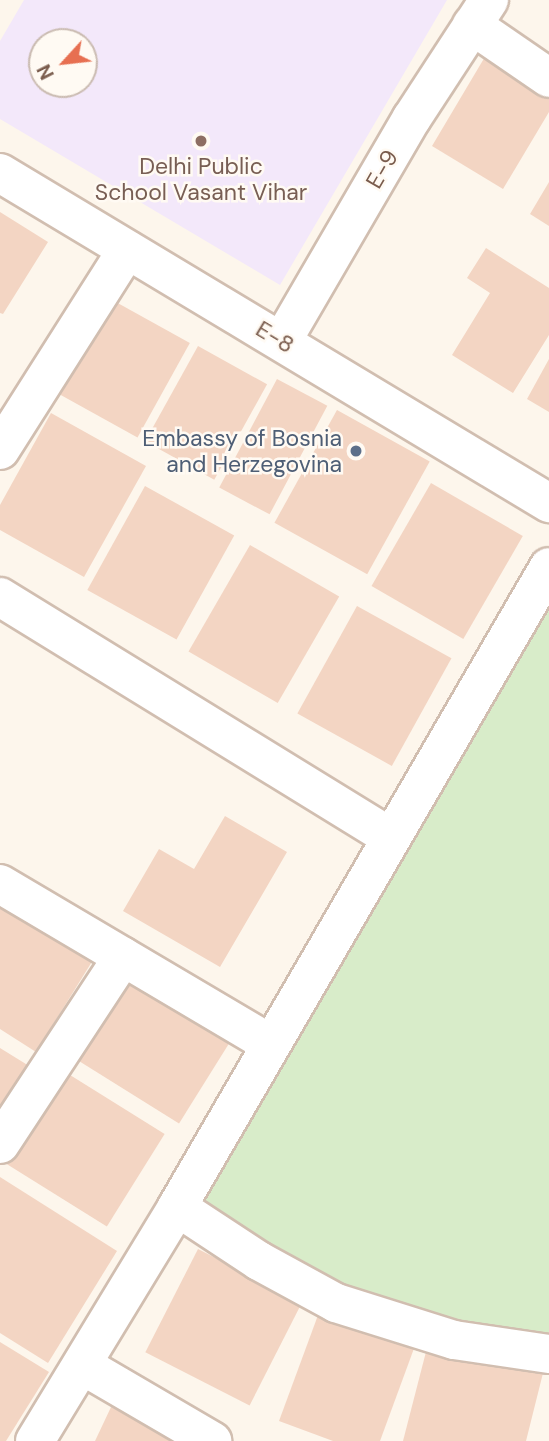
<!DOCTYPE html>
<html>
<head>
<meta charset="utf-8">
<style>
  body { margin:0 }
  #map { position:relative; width:549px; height:1441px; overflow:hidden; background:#fdf6ec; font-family:"DM Sans",sans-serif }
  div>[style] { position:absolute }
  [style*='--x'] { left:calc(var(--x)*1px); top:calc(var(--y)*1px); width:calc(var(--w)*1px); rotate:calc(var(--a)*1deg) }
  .education>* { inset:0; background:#f3e8fa }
  .green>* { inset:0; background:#d8ecc9 }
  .building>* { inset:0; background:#f3d5c3; transform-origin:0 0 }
  .roads { filter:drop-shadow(2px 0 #d1beb0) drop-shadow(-2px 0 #d1beb0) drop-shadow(0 2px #d1beb0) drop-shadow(0 -2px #d1beb0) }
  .minor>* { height:38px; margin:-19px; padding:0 19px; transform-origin:19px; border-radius:19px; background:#fff }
  .dots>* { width:19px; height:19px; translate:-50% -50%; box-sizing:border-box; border:4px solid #fffaf3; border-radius:50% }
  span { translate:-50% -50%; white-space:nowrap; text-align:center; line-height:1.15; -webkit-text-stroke:5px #fffaf3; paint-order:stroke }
  .education-label { font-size:23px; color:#785e54 }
  .street-label { font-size:23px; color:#7a5c4d }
  .service-label { font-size:23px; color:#4e5e75 }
  .right { translate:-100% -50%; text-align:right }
  .north { position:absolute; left:28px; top:28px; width:70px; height:70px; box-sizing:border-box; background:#fffaf3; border:2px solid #cabbb1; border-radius:50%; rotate:243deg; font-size:19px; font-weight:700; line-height:28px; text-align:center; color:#7a5c4d }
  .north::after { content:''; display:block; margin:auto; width:24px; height:32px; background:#e76f51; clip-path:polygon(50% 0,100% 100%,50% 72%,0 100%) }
</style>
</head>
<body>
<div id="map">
  <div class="education">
    <i style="clip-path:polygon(evenodd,24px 0,447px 0,280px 285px,0 119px,0 41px,24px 0,42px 42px,84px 42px,84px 84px,42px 84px,42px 42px)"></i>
  </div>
  <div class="green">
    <i style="clip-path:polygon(549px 600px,549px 1341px,454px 1326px,354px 1295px,199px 1205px)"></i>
  </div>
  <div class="building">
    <i style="clip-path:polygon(492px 45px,549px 79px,549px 112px,503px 189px,432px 146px)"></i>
    <i style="clip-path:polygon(549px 182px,549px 226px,530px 214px)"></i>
    <i style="clip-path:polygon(0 212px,48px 242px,3px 314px,0 313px)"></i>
    <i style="clip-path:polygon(486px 248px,549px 288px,549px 335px,513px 393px,452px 355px,490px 293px,467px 278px)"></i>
    <i style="left:105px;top:296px;width:97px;height:108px;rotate:29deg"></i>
    <i style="left:198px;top:346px;width:79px;height:109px;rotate:29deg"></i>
    <i style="clip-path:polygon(549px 359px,549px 412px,527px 399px)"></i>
    <i style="left:277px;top:379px;width:57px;height:123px;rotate:28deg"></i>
    <i style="left:337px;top:410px;width:106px;height:129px;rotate:29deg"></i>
    <i style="clip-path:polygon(51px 413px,146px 466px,84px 577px,0 530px,0 505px)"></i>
    <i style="left:431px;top:483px;width:106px;height:119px;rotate:30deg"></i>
    <i style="left:145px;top:486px;width:102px;height:119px;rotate:29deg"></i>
    <i style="left:250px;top:545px;width:103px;height:123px;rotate:30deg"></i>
    <i style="left:357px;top:606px;width:108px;height:123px;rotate:29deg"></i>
    <i style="clip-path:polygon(225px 816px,287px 852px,220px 967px,123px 911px,159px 849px,194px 869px)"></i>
    <i style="clip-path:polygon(0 901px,93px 960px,36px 1052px,0 1029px)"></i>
    <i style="left:129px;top:979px;width:119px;height:96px;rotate:32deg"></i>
    <i style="clip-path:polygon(0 1048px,34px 1069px,0 1123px)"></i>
    <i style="left:62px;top:1070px;width:121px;height:109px;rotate:32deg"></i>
    <i style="clip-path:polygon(0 1177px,117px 1251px,48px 1363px,0 1333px)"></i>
    <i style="left:198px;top:1249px;width:117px;height:116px;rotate:27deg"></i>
    <i style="clip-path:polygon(321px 1307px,416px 1343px,380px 1441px,333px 1441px,279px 1421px)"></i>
    <i style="clip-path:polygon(0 1342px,49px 1372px,6px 1441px,0 1441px)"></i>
    <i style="clip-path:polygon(428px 1344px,543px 1373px,526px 1441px,403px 1441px)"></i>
    <i style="clip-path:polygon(112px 1405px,175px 1436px,172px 1441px,95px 1441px)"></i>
  </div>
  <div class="roads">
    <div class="minor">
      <i style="--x:472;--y:25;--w:93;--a:34.5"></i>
      <i style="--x:0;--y:173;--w:641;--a:31.01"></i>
      <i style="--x:282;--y:341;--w:258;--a:-59.8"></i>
      <i style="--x:412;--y:118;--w:141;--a:-56.9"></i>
      <i style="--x:0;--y:450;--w:237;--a:-57.6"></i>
      <i style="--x:0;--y:597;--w:457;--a:31.6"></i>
      <i style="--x:0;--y:884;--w:315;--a:30.6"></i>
      <i style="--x:0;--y:1144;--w:224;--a:-56.7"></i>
      <i style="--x:177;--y:1207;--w:98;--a:33.4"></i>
      <i style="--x:259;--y:1261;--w:88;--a:28.6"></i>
      <i style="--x:336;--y:1303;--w:124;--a:17.4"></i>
      <i style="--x:454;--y:1340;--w:96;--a:8.4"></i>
      <i style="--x:82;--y:1365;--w:151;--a:30.3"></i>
      <i style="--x:35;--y:1441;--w:274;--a:-58.7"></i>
      <i style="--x:177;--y:1207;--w:740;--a:-59.83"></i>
    </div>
  </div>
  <div class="dots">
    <i style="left:201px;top:141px;background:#8d6e63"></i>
    <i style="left:356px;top:451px;background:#5c6f8a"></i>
  </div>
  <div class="education-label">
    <span style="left:201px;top:179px">Delhi Public<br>School Vasant Vihar</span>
  </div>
  <div class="street-label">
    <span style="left:382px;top:169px;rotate:-60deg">E-9</span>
    <span style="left:275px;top:337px;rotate:31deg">E-8</span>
  </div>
  <div class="service-label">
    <span class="right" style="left:342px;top:451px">Embassy of Bosnia<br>and Herzegovina</span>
  </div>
  <div class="north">N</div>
</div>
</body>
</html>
